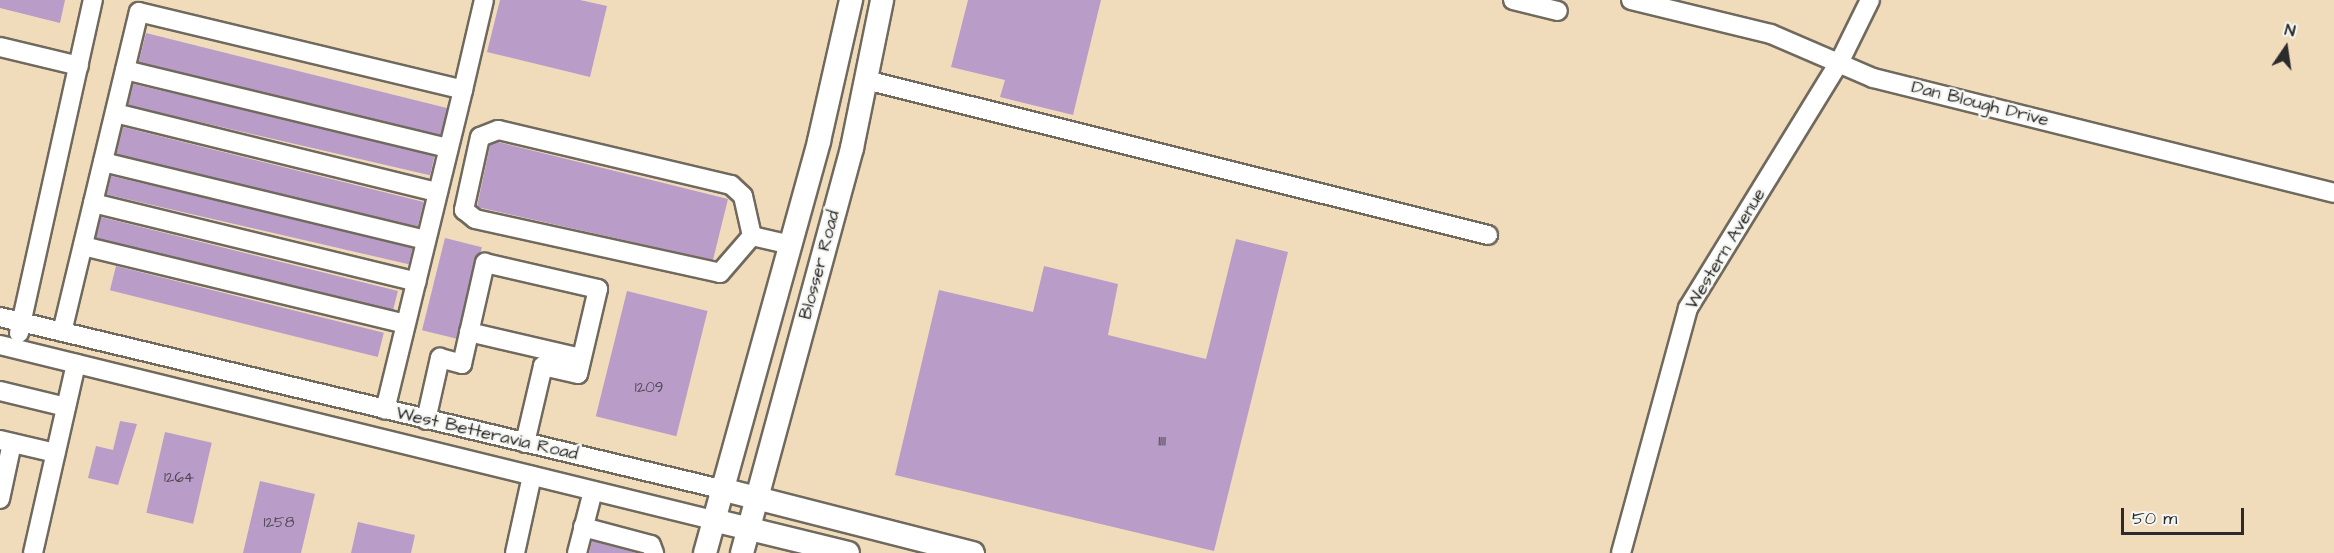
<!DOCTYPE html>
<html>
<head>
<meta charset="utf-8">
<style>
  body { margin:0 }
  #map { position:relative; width:2334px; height:553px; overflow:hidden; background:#f0dcbb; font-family:"Architects Daughter",sans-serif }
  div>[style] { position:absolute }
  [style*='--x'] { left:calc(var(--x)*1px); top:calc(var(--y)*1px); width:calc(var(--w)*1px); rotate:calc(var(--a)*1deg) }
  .building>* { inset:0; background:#b99cc8; transform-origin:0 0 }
  .roads { filter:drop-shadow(2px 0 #70695d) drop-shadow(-2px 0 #70695d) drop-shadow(0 2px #70695d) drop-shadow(0 -2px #70695d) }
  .minor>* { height:18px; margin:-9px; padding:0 9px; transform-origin:9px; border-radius:9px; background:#fff }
  .major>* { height:22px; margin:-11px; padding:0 11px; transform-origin:11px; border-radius:11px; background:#fff }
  span { translate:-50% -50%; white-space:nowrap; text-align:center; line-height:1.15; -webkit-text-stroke:4.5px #f6f6f2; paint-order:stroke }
  .number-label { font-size:15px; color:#4e4752 }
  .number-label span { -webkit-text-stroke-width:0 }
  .street-label { font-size:18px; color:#2b2b2b }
  .north { position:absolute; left:2256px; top:18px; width:60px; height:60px; -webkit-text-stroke:4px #f6f6f2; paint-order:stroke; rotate:13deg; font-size:16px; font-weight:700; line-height:24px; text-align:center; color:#2b2b2b }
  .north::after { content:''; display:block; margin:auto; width:21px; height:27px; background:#2b2b2b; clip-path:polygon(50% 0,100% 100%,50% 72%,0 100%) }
  .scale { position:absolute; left:2121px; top:508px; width:123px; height:27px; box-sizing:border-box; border:3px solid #2b2b2b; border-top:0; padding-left:8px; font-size:18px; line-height:21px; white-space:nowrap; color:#2b2b2b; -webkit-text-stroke:4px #f6f6f2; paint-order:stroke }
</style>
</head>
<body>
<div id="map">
  <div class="building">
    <i style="clip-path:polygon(0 0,65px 0,60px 23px,0 8px)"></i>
    <i style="clip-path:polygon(500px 0,580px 0,607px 6px,590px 77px,487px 52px)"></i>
    <i style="clip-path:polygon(968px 0,1101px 0,1073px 115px,1000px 97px,1005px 80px,951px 67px)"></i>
    <i style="left:146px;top:33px;width:311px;height:30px;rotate:14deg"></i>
    <i style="left:133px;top:84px;width:310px;height:22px;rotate:13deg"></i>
    <i style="left:123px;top:127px;width:310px;height:28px;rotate:14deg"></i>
    <i style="clip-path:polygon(498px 142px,728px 199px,713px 260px,477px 207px,490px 145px)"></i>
    <i style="left:111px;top:176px;width:310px;height:19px;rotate:13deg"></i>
    <i style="left:101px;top:217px;width:306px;height:22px;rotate:14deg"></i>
    <i style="left:445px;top:238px;width:38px;height:95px;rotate:14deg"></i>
    <i style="clip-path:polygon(1236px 239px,1288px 252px,1214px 551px,895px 475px,939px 290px,1033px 312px,1044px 266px,1118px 284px,1108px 335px,1206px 359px)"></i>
    <i style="left:116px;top:266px;width:276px;height:25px;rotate:14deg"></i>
    <i style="left:627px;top:291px;width:83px;height:129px;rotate:14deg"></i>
    <i style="clip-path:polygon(120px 421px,137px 424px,118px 485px,88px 478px,96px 446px,113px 450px)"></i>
    <i style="left:165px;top:432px;width:48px;height:83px;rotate:13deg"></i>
    <i style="clip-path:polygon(260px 481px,315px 494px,301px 553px,243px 553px)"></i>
    <i style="clip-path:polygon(358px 522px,415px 535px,411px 553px,351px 553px)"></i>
    <i style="clip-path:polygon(592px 541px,637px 553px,589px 553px)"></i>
  </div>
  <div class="roads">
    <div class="minor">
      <i style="--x:1513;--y:0;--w:46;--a:13.7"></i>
      <i style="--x:1631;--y:0;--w:144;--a:13.7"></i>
      <i style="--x:1771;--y:34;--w:111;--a:23.3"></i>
      <i style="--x:1873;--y:78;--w:475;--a:14"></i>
      <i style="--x:0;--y:47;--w:81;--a:13.5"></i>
      <i style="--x:125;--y:70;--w:332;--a:13.6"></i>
      <i style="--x:866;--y:80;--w:641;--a:13.99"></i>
      <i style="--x:463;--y:90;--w:92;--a:-76.9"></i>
      <i style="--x:115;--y:113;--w:332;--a:13.8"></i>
      <i style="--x:103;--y:162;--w:332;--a:13.6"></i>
      <i style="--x:93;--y:203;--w:333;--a:13.7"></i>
      <i style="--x:752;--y:236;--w:41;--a:-102.7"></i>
      <i style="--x:743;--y:196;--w:16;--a:-137"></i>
      <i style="--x:731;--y:185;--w:239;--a:-166.7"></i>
      <i style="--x:498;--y:130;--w:19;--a:159"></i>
      <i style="--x:480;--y:137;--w:75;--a:102.4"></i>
      <i style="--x:464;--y:210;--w:14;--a:39"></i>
      <i style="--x:475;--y:219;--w:251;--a:12.4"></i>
      <i style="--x:720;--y:273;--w:49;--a:-49.1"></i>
      <i style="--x:752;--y:236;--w:39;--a:13"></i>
      <i style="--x:83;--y:246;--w:331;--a:13.6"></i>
      <i style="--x:0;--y:317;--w:741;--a:13.42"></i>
      <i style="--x:62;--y:332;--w:329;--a:-76.5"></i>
      <i style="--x:139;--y:12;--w:333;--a:13.5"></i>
      <i style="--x:463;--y:90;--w:329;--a:103.7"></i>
      <i style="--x:469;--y:332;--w:115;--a:13.1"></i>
      <i style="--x:19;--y:333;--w:341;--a:-77.5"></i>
      <i style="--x:0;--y:345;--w:734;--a:13.79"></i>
      <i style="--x:0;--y:391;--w:68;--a:13.6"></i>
      <i style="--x:426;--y:420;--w:64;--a:-77.3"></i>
      <i style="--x:440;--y:358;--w:23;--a:15"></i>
      <i style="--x:462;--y:364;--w:104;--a:-77.2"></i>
      <i style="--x:485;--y:263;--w:116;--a:13"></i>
      <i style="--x:598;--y:289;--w:87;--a:103.2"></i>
      <i style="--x:578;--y:374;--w:36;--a:-167"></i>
      <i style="--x:543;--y:366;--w:79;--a:103.2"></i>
      <i style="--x:0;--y:440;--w:57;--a:13.3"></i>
      <i style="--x:0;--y:499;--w:57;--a:-77.9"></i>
      <i style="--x:583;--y:527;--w:70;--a:14.8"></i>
      <i style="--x:651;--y:545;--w:9;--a:69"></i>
      <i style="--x:33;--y:553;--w:194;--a:-77.2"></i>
      <i style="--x:515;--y:553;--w:79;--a:-77.6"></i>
      <i style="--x:577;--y:553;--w:64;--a:-75.5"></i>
      <i style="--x:1621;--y:553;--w:254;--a:-74.7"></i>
      <i style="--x:1688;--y:308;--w:288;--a:-58.4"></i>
      <i style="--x:1839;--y:63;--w:70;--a:-63.8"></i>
    </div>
    <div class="major">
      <i style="--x:721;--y:489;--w:260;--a:14.3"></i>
      <i style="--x:713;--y:520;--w:139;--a:13.7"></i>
      <i style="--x:705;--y:553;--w:427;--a:-74.5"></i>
      <i style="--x:819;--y:141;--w:145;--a:-77.2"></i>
      <i style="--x:742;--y:553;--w:420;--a:-74.8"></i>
      <i style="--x:852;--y:148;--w:151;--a:-78.5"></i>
    </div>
  </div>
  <div class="number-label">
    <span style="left:649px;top:388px">1209</span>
    <span style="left:1162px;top:442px">1111</span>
    <span style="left:179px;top:478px">1264</span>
    <span style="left:279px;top:523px">1258</span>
  </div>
  <div class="street-label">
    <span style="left:1980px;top:104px;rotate:14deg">Dan Blough Drive</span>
    <span style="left:1726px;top:249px;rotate:-59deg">Western Avenue</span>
    <span style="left:820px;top:265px;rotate:-75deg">Blosser Road</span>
    <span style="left:487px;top:434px;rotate:13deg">West Betteravia Road</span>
  </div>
  <div class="north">N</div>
  <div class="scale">50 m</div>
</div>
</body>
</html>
